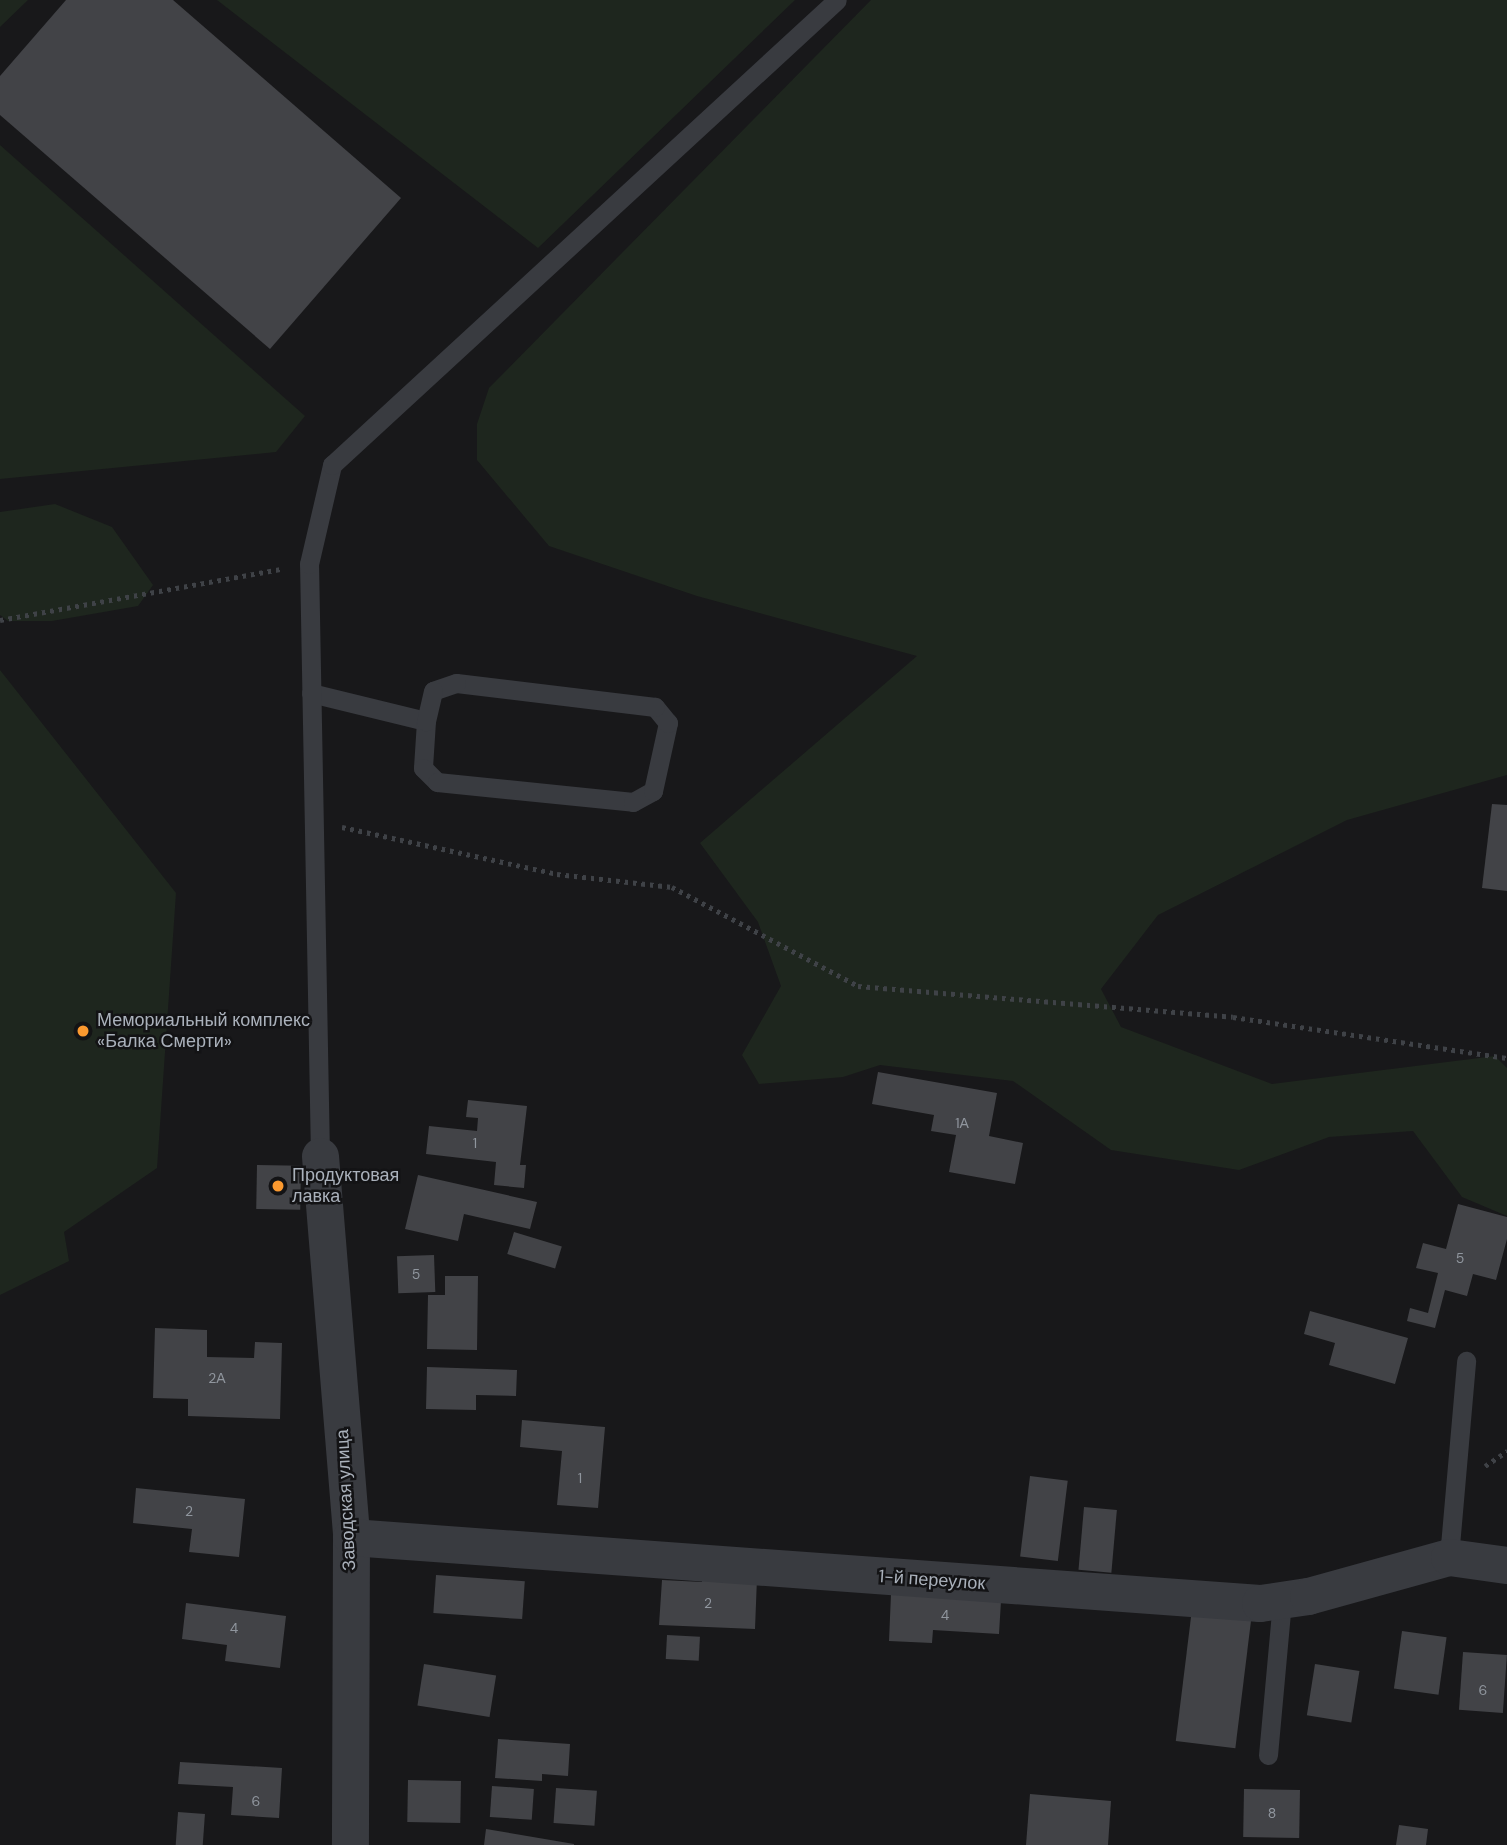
<!DOCTYPE html>
<html>
<head>
<meta charset="utf-8">
<style>
  body { margin:0 }
  #map { position:relative; width:1507px; height:1845px; overflow:hidden; background:#18181a; font-family:"DM Sans",sans-serif }
  div>[style] { position:absolute }
  [style*='--x'] { left:calc(var(--x)*1px); top:calc(var(--y)*1px); width:calc(var(--w)*1px); rotate:calc(var(--a)*1deg) }
  .green>* { inset:0; background:#1e261e }
  .building>* { inset:0; background:#424347; transform-origin:0 0 }
  .path>* { height:4.5px; margin-top:-2.25px; transform-origin:0; background:repeating-linear-gradient(90deg,#3f4247 0 3.5px,transparent 0 8.5px) }
  .service>* { height:19px; margin:-9.5px; padding:0 9.5px; transform-origin:9.5px; border-radius:9.5px; background:#393b40 }
  .minor>* { height:37px; margin:-18.5px; padding:0 18.5px; transform-origin:18.5px; border-radius:18.5px; background:#393b40 }
  .dots>* { width:19px; height:19px; translate:-50% -50%; box-sizing:border-box; border:4px solid #131315; border-radius:50% }
  span { translate:-50% -50%; white-space:nowrap; text-align:center; line-height:1.15; -webkit-text-stroke:5px #131315; paint-order:stroke }
  .number-label { font-size:14px; color:#90969e }
  .number-label span { -webkit-text-stroke-width:0 }
  .poi-label { font-size:18px; color:#aab1bb }
  .left { translate:0 -50%; text-align:left }
  .street-label { font-size:18px; color:#aab1bb }
</style>
</head>
<body>
<div id="map">
  <div class="green">
    <i style="clip-path:polygon(0 0,28px 0,0 27px)"></i>
    <i style="clip-path:polygon(217px 0,795px 0,538px 248px)"></i>
    <i style="clip-path:polygon(871px 0,1507px 0,1507px 775px,1347px 820px,1158px 915px,1101px 989px,1121px 1027px,1272px 1084px,1495px 1056px,1507px 1068px,1507px 1216px,1462px 1197px,1413px 1131px,1329px 1137px,1239px 1170px,1111px 1150px,1013px 1081px,880px 1065px,843px 1077px,759px 1084px,742px 1055px,781px 986px,758px 922px,700px 843px,917px 656px,697px 596px,549px 546px,477px 460px,477px 424px,489px 388px)"></i>
    <i style="clip-path:polygon(0 145px,305px 416px,276px 452px,0 479px)"></i>
    <i style="clip-path:polygon(55px 504px,112px 527px,153px 585px,138px 606px,52px 621px,8px 621px,0 615px,0 512px)"></i>
    <i style="clip-path:polygon(0 670px,176px 893px,157px 1168px,64px 1232px,69px 1261px,0 1295px)"></i>
  </div>
  <div class="building">
    <i style="clip-path:polygon(66px 0,173px 0,401px 198px,270px 349px,0 115px,0 76px)"></i>
    <i style="clip-path:polygon(1492px 804px,1507px 805px,1507px 891px,1482px 888px)"></i>
    <i style="clip-path:polygon(878px 1072px,997px 1093px,989px 1136px,1023px 1143px,1015px 1184px,949px 1172px,956px 1135px,931px 1131px,934px 1115px,872px 1104px)"></i>
    <i style="clip-path:polygon(468px 1100px,527px 1106px,520px 1165px,526px 1165px,524px 1188px,494px 1185px,496px 1162px,426px 1154px,429px 1126px,477px 1131px,478px 1118px,466px 1117px)"></i>
    <i style="left:257px;top:1165px;width:44px;height:44px;rotate:1deg"></i>
    <i style="clip-path:polygon(418px 1175px,537px 1202px,530px 1229px,464px 1214px,458px 1241px,405px 1229px)"></i>
    <i style="clip-path:polygon(1458px 1204px,1507px 1217px,1507px 1239px,1496px 1280px,1473px 1274px,1467px 1296px,1445px 1290px,1435px 1328px,1407px 1321px,1410px 1308px,1428px 1313px,1438px 1273px,1416px 1268px,1423px 1243px,1446px 1249px)"></i>
    <i style="left:514px;top:1232px;width:50px;height:23px;rotate:17deg"></i>
    <i style="left:434px;top:1255px;width:37px;height:37px;rotate:88deg"></i>
    <i style="clip-path:polygon(445px 1276px,478px 1276px,477px 1350px,427px 1349px,428px 1295px,445px 1295px)"></i>
    <i style="clip-path:polygon(1310px 1311px,1408px 1338px,1395px 1384px,1329px 1365px,1335px 1343px,1304px 1334px)"></i>
    <i style="clip-path:polygon(155px 1328px,207px 1330px,207px 1357px,254px 1358px,255px 1342px,282px 1343px,280px 1419px,188px 1416px,188px 1399px,153px 1398px)"></i>
    <i style="clip-path:polygon(427px 1367px,517px 1370px,516px 1396px,476px 1395px,476px 1410px,426px 1409px)"></i>
    <i style="clip-path:polygon(522px 1420px,605px 1427px,598px 1508px,557px 1505px,562px 1451px,520px 1447px)"></i>
    <i style="left:1030px;top:1476px;width:38px;height:81px;rotate:7deg"></i>
    <i style="clip-path:polygon(136px 1488px,245px 1499px,239px 1557px,189px 1552px,192px 1529px,133px 1523px)"></i>
    <i style="left:1084px;top:1507px;width:33px;height:63px;rotate:5deg"></i>
    <i style="left:436px;top:1575px;width:89px;height:38px;rotate:4deg"></i>
    <i style="clip-path:polygon(702px 1576px,757px 1578px,755px 1629px,659px 1625px,662px 1580px,702px 1582px)"></i>
    <i style="clip-path:polygon(891px 1594px,1001px 1601px,999px 1634px,933px 1630px,932px 1643px,889px 1641px)"></i>
    <i style="clip-path:polygon(186px 1603px,286px 1616px,280px 1668px,225px 1661px,227px 1645px,182px 1639px)"></i>
    <i style="left:1192px;top:1609px;width:60px;height:133px;rotate:7deg"></i>
    <i style="left:1402px;top:1631px;width:45px;height:58px;rotate:8deg"></i>
    <i style="left:667px;top:1635px;width:33px;height:24px;rotate:3deg"></i>
    <i style="left:1463px;top:1652px;width:44px;height:58px;rotate:4deg"></i>
    <i style="left:424px;top:1664px;width:73px;height:42px;rotate:9deg"></i>
    <i style="left:1315px;top:1664px;width:45px;height:52px;rotate:9deg"></i>
    <i style="clip-path:polygon(498px 1739px,570px 1744px,568px 1776px,542px 1774px,542px 1781px,495px 1778px)"></i>
    <i style="clip-path:polygon(180px 1762px,282px 1768px,279px 1818px,231px 1815px,233px 1787px,178px 1784px)"></i>
    <i style="left:408px;top:1780px;width:53px;height:42px;rotate:1deg"></i>
    <i style="left:492px;top:1786px;width:42px;height:31px;rotate:4deg"></i>
    <i style="left:556px;top:1788px;width:41px;height:35px;rotate:4deg"></i>
    <i style="left:1244px;top:1789px;width:56px;height:48px;rotate:1deg"></i>
    <i style="clip-path:polygon(1030px 1794px,1111px 1801px,1108px 1845px,1026px 1845px)"></i>
    <i style="left:178px;top:1812px;width:27px;height:33px;rotate:4deg"></i>
    <i style="clip-path:polygon(1399px 1825px,1428px 1829px,1426px 1845px,1396px 1845px)"></i>
    <i style="clip-path:polygon(486px 1829px,574px 1844px,574px 1845px,484px 1845px)"></i>
  </div>
  <div class="path">
    <i style="--x:0;--y:620;--w:286;--a:-10.3"></i>
    <i style="--x:342;--y:827;--w:220;--a:12.3"></i>
    <i style="--x:557;--y:874;--w:116;--a:6.4"></i>
    <i style="--x:672;--y:887;--w:211;--a:28"></i>
    <i style="--x:858;--y:986;--w:376;--a:4.7"></i>
    <i style="--x:1233;--y:1017;--w:277;--a:8.5"></i>
    <i style="--x:1485;--y:1466;--w:27;--a:-34"></i>
  </div>
  <div class="service">
    <i style="--x:311;--y:693;--w:118;--a:13.7"></i>
    <i style="--x:426;--y:721;--w:47;--a:93.7"></i>
    <i style="--x:423;--y:768;--w:20;--a:45"></i>
    <i style="--x:437;--y:782;--w:197;--a:5.8"></i>
    <i style="--x:633;--y:802;--w:23;--a:-29"></i>
    <i style="--x:653;--y:791;--w:70;--a:-77.6"></i>
    <i style="--x:668;--y:723;--w:21;--a:-129"></i>
    <i style="--x:655;--y:707;--w:200;--a:-173.1"></i>
    <i style="--x:456;--y:683;--w:24;--a:161"></i>
    <i style="--x:433;--y:691;--w:31;--a:103"></i>
    <i style="--x:320;--y:1156;--w:592;--a:-91.06"></i>
    <i style="--x:309;--y:564;--w:102;--a:-76.9"></i>
    <i style="--x:332;--y:465;--w:686;--a:-42.64"></i>
    <i style="--x:1449;--y:1557;--w:197;--a:-85"></i>
    <i style="--x:1268;--y:1755;--w:154;--a:-84.8"></i>
  </div>
  <div class="minor">
    <i style="--x:320;--y:1156;--w:382;--a:85.3"></i>
    <i style="--x:351;--y:1537;--w:308;--a:90.2"></i>
    <i style="--x:351;--y:1537;--w:911;--a:4.15"></i>
    <i style="--x:1260;--y:1603;--w:49;--a:-8.3"></i>
    <i style="--x:1308;--y:1596;--w:146;--a:-15.5"></i>
    <i style="--x:1449;--y:1557;--w:59;--a:7.9"></i>
  </div>
  <div class="dots">
    <i style="left:83px;top:1031px;background:#fb992f"></i>
    <i style="left:278px;top:1186px;background:#fb992f"></i>
  </div>
  <div class="number-label">
    <span style="left:962px;top:1123px">1А</span>
    <span style="left:475px;top:1143px">1</span>
    <span style="left:1460px;top:1258px">5</span>
    <span style="left:416px;top:1274px">5</span>
    <span style="left:217px;top:1378px">2А</span>
    <span style="left:580px;top:1478px">1</span>
    <span style="left:189px;top:1511px">2</span>
    <span style="left:708px;top:1603px">2</span>
    <span style="left:945px;top:1615px">4</span>
    <span style="left:234px;top:1628px">4</span>
    <span style="left:1483px;top:1690px">6</span>
    <span style="left:256px;top:1801px">6</span>
    <span style="left:1272px;top:1813px">8</span>
  </div>
  <div class="poi-label">
    <span class="left" style="left:97px;top:1031px">Мемориальный комплекс<br>«Балка Смерти»</span>
    <span class="left" style="left:292px;top:1186px">Продуктовая<br>лавка</span>
  </div>
  <div class="street-label">
    <span style="left:346px;top:1500px;rotate:-93deg">Заводская улица</span>
    <span style="left:932px;top:1580px;rotate:4deg">1-й переулок</span>
  </div>
</div>
</body>
</html>
